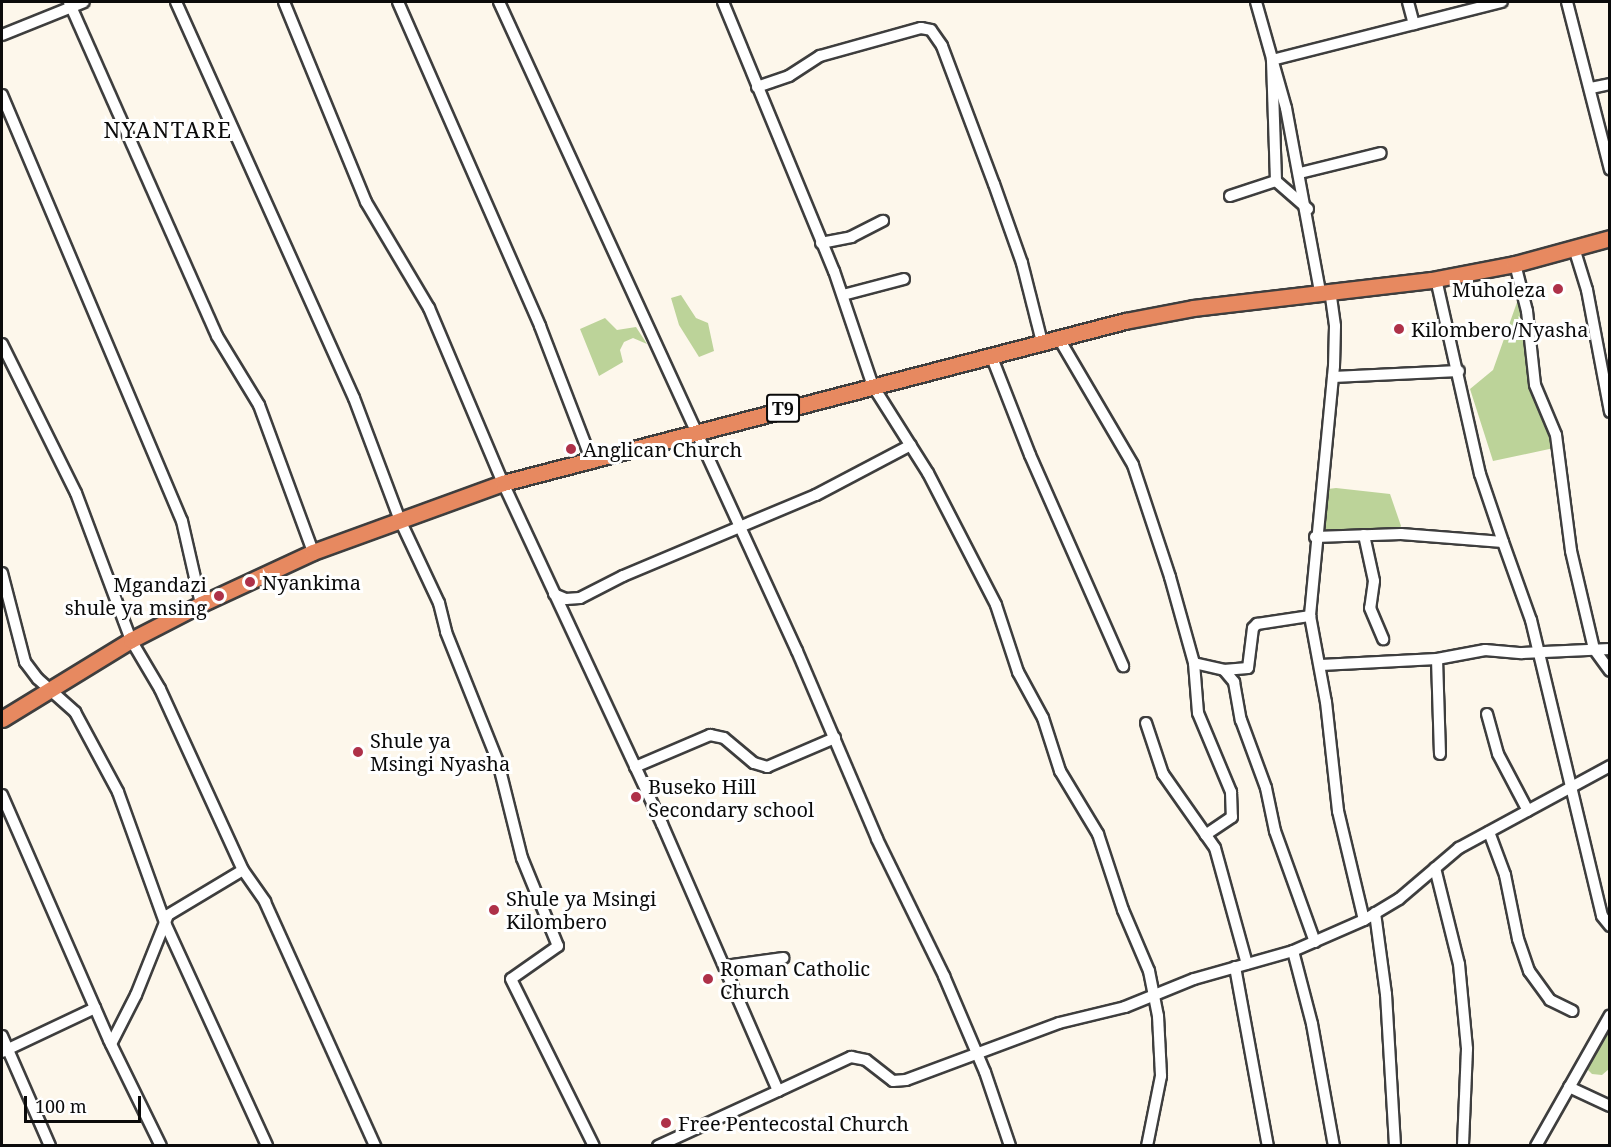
<!DOCTYPE html>
<html>
<head>
<meta charset="utf-8">
<style>
  body { margin:0 }
  #map { position:relative; width:1611px; height:1147px; overflow:hidden; background:#fdf7eb; font-family:"Noto Serif",serif }
  div>[style] { position:absolute }
  [style*='--x'] { left:calc(var(--x)*1px); top:calc(var(--y)*1px); width:calc(var(--w)*1px); rotate:calc(var(--a)*1deg) }
  .forest>* { inset:0; background:#bcd399 }
  .roads { filter:drop-shadow(2px 0 #3e3e3e) drop-shadow(-2px 0 #3e3e3e) drop-shadow(0 2px #3e3e3e) drop-shadow(0 -2px #3e3e3e) }
  .minor>* { height:10px; margin:-5px; padding:0 5px; transform-origin:5px; border-radius:5px; background:#fff }
  .highway>* { height:15px; margin:-7.5px; padding:0 7.5px; transform-origin:7.5px; border-radius:7.5px; background:#e78960 }
  .dots>* { width:16px; height:16px; translate:-50% -50%; box-sizing:border-box; border:3px solid #fff; border-radius:50% }
  span { translate:-50% -50%; white-space:nowrap; text-align:center; line-height:1.15; -webkit-text-stroke:6px #fff; paint-order:stroke }
  .shield-label span { padding:2px 4px; background:#fff; border:2px solid; border-radius:4px; -webkit-text-stroke-width:0 }
  .shield-label { font-size:18px; color:#0b0b0b; font-weight:700 }
  .poi-label { font-size:20px; color:#0b0b0b }
  .right { translate:-100% -50%; text-align:right }
  .left { translate:0 -50%; text-align:left }
  .quarter-label { font-size:22px; color:#0b0b0b; letter-spacing:1.5px }
  .frame { position:absolute; inset:0; border:3px solid #0b0b0b; pointer-events:none }
  .scale { position:absolute; left:24px; top:1096px; width:117px; height:27px; box-sizing:border-box; border:3px solid #0b0b0b; border-top:0; padding-left:8px; font-size:18px; line-height:21px; white-space:nowrap; color:#0b0b0b; -webkit-text-stroke:4px #fff; paint-order:stroke }
</style>
</head>
<body>
<div id="map">
  <div class="forest">
    <i style="clip-path:polygon(1521px 291px,1525px 334px,1554px 448px,1493px 461px,1470px 389px,1493px 370px)"></i>
    <i style="clip-path:polygon(681px 295px,696px 318px,708px 323px,714px 351px,699px 357px,679px 325px,671px 298px)"></i>
    <i style="clip-path:polygon(605px 318px,617px 330px,636px 327px,647px 344px,633px 338px,624px 342px,620px 350px,623px 362px,599px 376px,580px 329px)"></i>
    <i style="clip-path:polygon(1336px 488px,1390px 494px,1401px 526px,1397px 532px,1321px 530px,1328px 489px)"></i>
    <i style="clip-path:polygon(1609px 1016px,1609px 1069px,1602px 1075px,1592px 1074px,1582px 1064px)"></i>
  </div>
  <div class="roads">
    <div class="minor">
      <i style="--x:69;--y:2;--w:365;--a:66.1"></i>
      <i style="--x:217;--y:336;--w:81;--a:58.7"></i>
      <i style="--x:259;--y:405;--w:157;--a:69.8"></i>
      <i style="--x:176;--y:2;--w:434;--a:65.8"></i>
      <i style="--x:354;--y:398;--w:128;--a:69.4"></i>
      <i style="--x:399;--y:518;--w:94;--a:64.8"></i>
      <i style="--x:439;--y:603;--w:30;--a:76"></i>
      <i style="--x:446;--y:632;--w:140;--a:68.2"></i>
      <i style="--x:498;--y:762;--w:99;--a:76"></i>
      <i style="--x:522;--y:858;--w:95;--a:67.8"></i>
      <i style="--x:558;--y:946;--w:57;--a:144.9"></i>
      <i style="--x:511;--y:979;--w:186;--a:63.6"></i>
      <i style="--x:284;--y:2;--w:216;--a:67.7"></i>
      <i style="--x:366;--y:202;--w:123;--a:59.3"></i>
      <i style="--x:429;--y:308;--w:190;--a:67.1"></i>
      <i style="--x:503;--y:483;--w:376;--a:65"></i>
      <i style="--x:662;--y:824;--w:291;--a:66.5"></i>
      <i style="--x:778;--y:1091;--w:132;--a:155.4"></i>
      <i style="--x:398;--y:2;--w:354;--a:66.3"></i>
      <i style="--x:540;--y:326;--w:142;--a:69"></i>
      <i style="--x:499;--y:2;--w:714;--a:65.34"></i>
      <i style="--x:797;--y:651;--w:204;--a:66.9"></i>
      <i style="--x:877;--y:839;--w:153;--a:63.9"></i>
      <i style="--x:944;--y:976;--w:104;--a:66.9"></i>
      <i style="--x:985;--y:1072;--w:78;--a:71.3"></i>
      <i style="--x:723;--y:2;--w:291;--a:67.6"></i>
      <i style="--x:834;--y:271;--w:121;--a:71.3"></i>
      <i style="--x:873;--y:386;--w:103;--a:57.7"></i>
      <i style="--x:928;--y:473;--w:148;--a:62.7"></i>
      <i style="--x:996;--y:605;--w:71;--a:71.8"></i>
      <i style="--x:1018;--y:672;--w:52;--a:61.5"></i>
      <i style="--x:1043;--y:718;--w:56;--a:72.2"></i>
      <i style="--x:1060;--y:771;--w:74;--a:58.9"></i>
      <i style="--x:1098;--y:834;--w:80;--a:71.8"></i>
      <i style="--x:1123;--y:910;--w:66;--a:66.9"></i>
      <i style="--x:1149;--y:971;--w:46;--a:78.7"></i>
      <i style="--x:1158;--y:1016;--w:60;--a:87.1"></i>
      <i style="--x:1161;--y:1076;--w:71;--a:101.3"></i>
      <i style="--x:1256;--y:2;--w:110;--a:74.2"></i>
      <i style="--x:1286;--y:108;--w:186;--a:79.5"></i>
      <i style="--x:1408;--y:2;--w:23;--a:75"></i>
      <i style="--x:1567;--y:2;--w:173;--a:75.6"></i>
      <i style="--x:2;--y:35;--w:88;--a:-21.9"></i>
      <i style="--x:757;--y:87;--w:34;--a:-19"></i>
      <i style="--x:789;--y:76;--w:37;--a:-33"></i>
      <i style="--x:820;--y:56;--w:105;--a:-15.5"></i>
      <i style="--x:921;--y:28;--w:10;--a:11"></i>
      <i style="--x:931;--y:30;--w:19;--a:55"></i>
      <i style="--x:942;--y:46;--w:147;--a:69.4"></i>
      <i style="--x:994;--y:184;--w:84;--a:70.5"></i>
      <i style="--x:1022;--y:263;--w:81;--a:75.8"></i>
      <i style="--x:1591;--y:88;--w:19;--a:-12"></i>
      <i style="--x:2;--y:95;--w:462;--a:67.1"></i>
      <i style="--x:182;--y:521;--w:85;--a:77.1"></i>
      <i style="--x:1300;--y:173;--w:83;--a:-13.9"></i>
      <i style="--x:1230;--y:196;--w:48;--a:-18.1"></i>
      <i style="--x:1308;--y:209;--w:43;--a:-138.8"></i>
      <i style="--x:1276;--y:181;--w:121;--a:-91.9"></i>
      <i style="--x:1272;--y:60;--w:237;--a:-14.2"></i>
      <i style="--x:821;--y:243;--w:31;--a:-11"></i>
      <i style="--x:851;--y:237;--w:36;--a:-27"></i>
      <i style="--x:1574;--y:248;--w:44;--a:72.8"></i>
      <i style="--x:1587;--y:290;--w:124;--a:79.3"></i>
      <i style="--x:1515;--y:264;--w:49;--a:75.7"></i>
      <i style="--x:1527;--y:311;--w:74;--a:83.8"></i>
      <i style="--x:1535;--y:385;--w:54;--a:67.2"></i>
      <i style="--x:1556;--y:435;--w:117;--a:82.6"></i>
      <i style="--x:1571;--y:551;--w:101;--a:76.8"></i>
      <i style="--x:1594;--y:649;--w:27;--a:54"></i>
      <i style="--x:1436;--y:279;--w:200;--a:77.3"></i>
      <i style="--x:1480;--y:474;--w:72;--a:71.3"></i>
      <i style="--x:1330;--y:290;--w:36;--a:82"></i>
      <i style="--x:1335;--y:326;--w:40;--a:91.4"></i>
      <i style="--x:1334;--y:366;--w:251;--a:95.5"></i>
      <i style="--x:1310;--y:616;--w:87;--a:79.5"></i>
      <i style="--x:1326;--y:702;--w:110;--a:83.7"></i>
      <i style="--x:1338;--y:811;--w:112;--a:76.6"></i>
      <i style="--x:843;--y:295;--w:63;--a:-14.7"></i>
      <i style="--x:1058;--y:337;--w:148;--a:59.6"></i>
      <i style="--x:1133;--y:465;--w:118;--a:71.7"></i>
      <i style="--x:1170;--y:577;--w:89;--a:74.4"></i>
      <i style="--x:1194;--y:663;--w:50;--a:85.4"></i>
      <i style="--x:1198;--y:713;--w:86;--a:67.3"></i>
      <i style="--x:1231;--y:792;--w:25;--a:88"></i>
      <i style="--x:1232;--y:817;--w:32;--a:146"></i>
      <i style="--x:2;--y:344;--w:166;--a:63.6"></i>
      <i style="--x:76;--y:493;--w:157;--a:69.5"></i>
      <i style="--x:131;--y:640;--w:57;--a:59.4"></i>
      <i style="--x:160;--y:689;--w:199;--a:65.4"></i>
      <i style="--x:243;--y:870;--w:39;--a:55"></i>
      <i style="--x:265;--y:902;--w:268;--a:65.7"></i>
      <i style="--x:991;--y:355;--w:107;--a:68.7"></i>
      <i style="--x:1030;--y:455;--w:231;--a:66.2"></i>
      <i style="--x:1333;--y:377;--w:126;--a:-2.7"></i>
      <i style="--x:1364;--y:535;--w:47;--a:77.7"></i>
      <i style="--x:1374;--y:581;--w:27;--a:98"></i>
      <i style="--x:1370;--y:608;--w:34;--a:67"></i>
      <i style="--x:1315;--y:537;--w:86;--a:-2"></i>
      <i style="--x:1401;--y:534;--w:102;--a:4.5"></i>
      <i style="--x:1503;--y:542;--w:83;--a:70.3"></i>
      <i style="--x:1531;--y:620;--w:304;--a:76.5"></i>
      <i style="--x:1602;--y:916;--w:13;--a:51"></i>
      <i style="--x:2;--y:573;--w:92;--a:75.5"></i>
      <i style="--x:25;--y:662;--w:21;--a:53"></i>
      <i style="--x:38;--y:679;--w:50;--a:41.7"></i>
      <i style="--x:75;--y:712;--w:91;--a:61.7"></i>
      <i style="--x:118;--y:792;--w:141;--a:70.2"></i>
      <i style="--x:166;--y:925;--w:243;--a:65.4"></i>
      <i style="--x:554;--y:594;--w:13;--a:23"></i>
      <i style="--x:566;--y:599;--w:14;--a:-4"></i>
      <i style="--x:580;--y:598;--w:48;--a:-27.1"></i>
      <i style="--x:623;--y:576;--w:209;--a:-22.8"></i>
      <i style="--x:816;--y:495;--w:107;--a:-27.8"></i>
      <i style="--x:1437;--y:659;--w:95;--a:88.2"></i>
      <i style="--x:1194;--y:663;--w:31;--a:13"></i>
      <i style="--x:1224;--y:670;--w:16;--a:50"></i>
      <i style="--x:1234;--y:682;--w:39;--a:80"></i>
      <i style="--x:1241;--y:720;--w:72;--a:69.8"></i>
      <i style="--x:1266;--y:788;--w:44;--a:78.2"></i>
      <i style="--x:1275;--y:831;--w:118;--a:70.2"></i>
      <i style="--x:1321;--y:665;--w:116;--a:-3"></i>
      <i style="--x:1437;--y:659;--w:49;--a:-10.6"></i>
      <i style="--x:1485;--y:650;--w:37;--a:5"></i>
      <i style="--x:1522;--y:653;--w:88;--a:-2.6"></i>
      <i style="--x:1224;--y:670;--w:24;--a:-5"></i>
      <i style="--x:1248;--y:668;--w:40;--a:-82.9"></i>
      <i style="--x:1253;--y:628;--w:6;--a:-45"></i>
      <i style="--x:1257;--y:624;--w:54;--a:-8.6"></i>
      <i style="--x:1487;--y:714;--w:41;--a:74.6"></i>
      <i style="--x:1498;--y:754;--w:64;--a:62.2"></i>
      <i style="--x:1146;--y:723;--w:54;--a:71.6"></i>
      <i style="--x:1163;--y:774;--w:90;--a:54.9"></i>
      <i style="--x:1215;--y:848;--w:120;--a:74.6"></i>
      <i style="--x:635;--y:767;--w:82;--a:-23.1"></i>
      <i style="--x:710;--y:735;--w:14;--a:12"></i>
      <i style="--x:724;--y:738;--w:39;--a:40"></i>
      <i style="--x:754;--y:763;--w:14;--a:17"></i>
      <i style="--x:767;--y:767;--w:74;--a:-23.1"></i>
      <i style="--x:2;--y:795;--w:267;--a:66.4"></i>
      <i style="--x:109;--y:1040;--w:118;--a:63.9"></i>
      <i style="--x:1489;--y:832;--w:46;--a:69.6"></i>
      <i style="--x:1505;--y:875;--w:65;--a:78.5"></i>
      <i style="--x:1518;--y:939;--w:34;--a:71"></i>
      <i style="--x:1529;--y:971;--w:36;--a:54"></i>
      <i style="--x:1550;--y:1000;--w:25;--a:26"></i>
      <i style="--x:1435;--y:868;--w:99;--a:76"></i>
      <i style="--x:1459;--y:964;--w:85;--a:84.6"></i>
      <i style="--x:1467;--y:1049;--w:97;--a:92.4"></i>
      <i style="--x:1375;--y:913;--w:82;--a:82.3"></i>
      <i style="--x:1386;--y:994;--w:152;--a:86.6"></i>
      <i style="--x:1293;--y:951;--w:75;--a:75.4"></i>
      <i style="--x:1312;--y:1024;--w:124;--a:79.8"></i>
      <i style="--x:725;--y:966;--w:59;--a:-7.9"></i>
      <i style="--x:1235;--y:967;--w:182;--a:79.6"></i>
      <i style="--x:2;--y:1036;--w:120;--a:66.4"></i>
      <i style="--x:111;--y:1044;--w:55;--a:-63"></i>
      <i style="--x:136;--y:995;--w:86;--a:-68.2"></i>
      <i style="--x:168;--y:915;--w:87;--a:-31"></i>
      <i style="--x:2;--y:1052;--w:103;--a:-25.3"></i>
      <i style="--x:1569;--y:1087;--w:45;--a:24.9"></i>
      <i style="--x:778;--y:1091;--w:81;--a:-25"></i>
      <i style="--x:851;--y:1057;--w:15;--a:11"></i>
      <i style="--x:866;--y:1060;--w:34;--a:38"></i>
      <i style="--x:893;--y:1081;--w:13;--a:-4"></i>
      <i style="--x:906;--y:1080;--w:163;--a:-20.4"></i>
      <i style="--x:1059;--y:1023;--w:68;--a:-13.6"></i>
      <i style="--x:1125;--y:1007;--w:74;--a:-22.1"></i>
      <i style="--x:1194;--y:979;--w:103;--a:-15.8"></i>
      <i style="--x:1293;--y:951;--w:77;--a:-23.6"></i>
      <i style="--x:1364;--y:920;--w:41;--a:-31"></i>
      <i style="--x:1399;--y:899;--w:79;--a:-40.4"></i>
      <i style="--x:1459;--y:848;--w:172;--a:-28.5"></i>
      <i style="--x:1536;--y:1146;--w:150;--a:-60.5"></i>
    </div>
    <div class="highway">
      <i style="--x:2;--y:719;--w:151;--a:-31.5"></i>
      <i style="--x:131;--y:640;--w:79;--a:-27.2"></i>
      <i style="--x:201;--y:604;--w:123;--a:-24.9"></i>
      <i style="--x:313;--y:552;--w:202;--a:-20"></i>
      <i style="--x:503;--y:483;--w:643;--a:-14.6"></i>
      <i style="--x:1125;--y:321;--w:69;--a:-10.8"></i>
      <i style="--x:1193;--y:308;--w:240;--a:-6.7"></i>
      <i style="--x:1431;--y:280;--w:86;--a:-10.8"></i>
      <i style="--x:1515;--y:264;--w:98;--a:-15.3"></i>
    </div>
  </div>
  <div class="dots">
    <i style="left:1558px;top:289px;background:#ae3149"></i>
    <i style="left:1399px;top:329px;background:#ae3149"></i>
    <i style="left:571px;top:449px;background:#ae3149"></i>
    <i style="left:250px;top:582px;background:#ae3149"></i>
    <i style="left:219px;top:596px;background:#ae3149"></i>
    <i style="left:358px;top:752px;background:#ae3149"></i>
    <i style="left:636px;top:797px;background:#ae3149"></i>
    <i style="left:494px;top:910px;background:#ae3149"></i>
    <i style="left:708px;top:979px;background:#ae3149"></i>
    <i style="left:666px;top:1123px;background:#ae3149"></i>
  </div>
  <div class="shield-label">
    <span style="left:783px;top:408px">T9</span>
  </div>
  <div class="poi-label">
    <span class="right" style="left:1546px;top:289px">Muholeza</span>
    <span class="left" style="left:1411px;top:329px">Kilombero/Nyasha</span>
    <span class="left" style="left:583px;top:449px">Anglican Church</span>
    <span class="left" style="left:262px;top:582px">Nyankima</span>
    <span class="right" style="left:207px;top:596px">Mgandazi<br>shule ya msing</span>
    <span class="left" style="left:370px;top:752px">Shule ya<br>Msingi Nyasha</span>
    <span class="left" style="left:648px;top:798px">Buseko Hill<br>Secondary school</span>
    <span class="left" style="left:506px;top:910px">Shule ya Msingi<br>Kilombero</span>
    <span class="left" style="left:720px;top:980px">Roman Catholic<br>Church</span>
    <span class="left" style="left:678px;top:1123px">Free Pentecostal Church</span>
  </div>
  <div class="quarter-label">
    <span style="left:168px;top:130px">NYANTARE</span>
  </div>
  <div class="frame"></div>
  <div class="scale">100 m</div>
</div>
</body>
</html>
